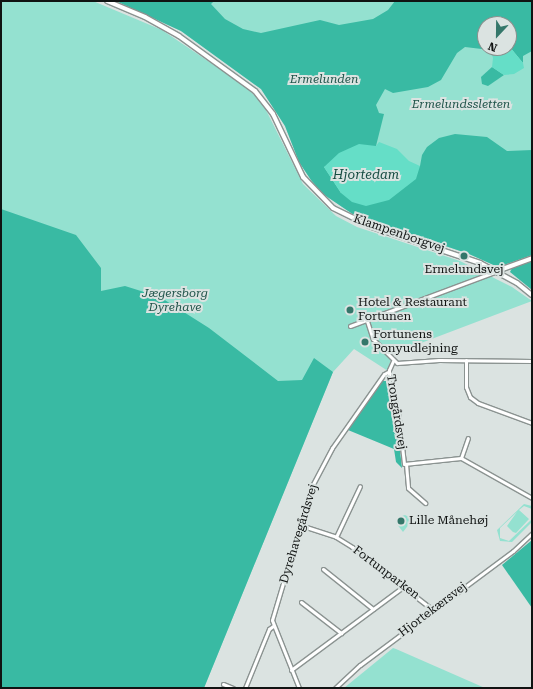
<!DOCTYPE html>
<html>
<head>
<meta charset="utf-8">
<style>
  body { margin:0 }
  #map { position:relative; width:533px; height:689px; overflow:hidden; background:#dbe3e1; font-family:"Roboto Serif",serif }
  div>[style] { position:absolute }
  [style*='--x'] { left:calc(var(--x)*1px); top:calc(var(--y)*1px); width:calc(var(--w)*1px); rotate:calc(var(--a)*1deg) }
  .green>* { inset:0; background:#94e1d0 }
  .forest>* { inset:0; background:#39baa3 }
  .water>* { inset:0; background:#65dec7 }
  .roads { filter:drop-shadow(1px 0 #8b9391) drop-shadow(-1px 0 #8b9391) drop-shadow(0 1px #8b9391) drop-shadow(0 -1px #8b9391) }
  .street>* { height:3px; margin:-1.5px; padding:0 1.5px; transform-origin:1.5px; border-radius:1.5px; background:#fff }
  .secondary>* { height:4px; margin:-2px; padding:0 2px; transform-origin:2px; border-radius:2px; background:#fff }
  .dots>* { width:11px; height:11px; translate:-50% -50%; box-sizing:border-box; border:2px solid #dbe3e1; border-radius:50% }
  span { translate:-50% -50%; white-space:nowrap; text-align:center; line-height:1.15; -webkit-text-stroke:4px #dbe3e1; paint-order:stroke }
  .park-label { font-size:12px; color:#22564c; font-style:italic }
  .street-label { font-size:12px; color:#101312 }
  .poi-label { font-size:12px; color:#101312 }
  .left { translate:0 -50%; text-align:left }
  .water-label { font-size:13px; color:#164c42; font-style:italic }
  .frame { position:absolute; inset:0; border:2px solid #101312; pointer-events:none }
  .north { position:absolute; left:477px; top:16px; width:40px; height:40px; box-sizing:border-box; background:#dbe3e1; border:1px solid #8a908e; border-radius:50%; rotate:202deg; font-size:11px; font-weight:700; line-height:16px; text-align:center; color:#101312 }
  .north::after { content:''; display:block; margin:auto; width:14px; height:18px; background:#34776a; clip-path:polygon(50% 0,100% 100%,50% 72%,0 100%) }
</style>
</head>
<body>
<div id="map">
  <div class="green">
    <i style="clip-path:polygon(1px 1px,93px 1px,162px 30px,245px 86px,263px 104px,303px 184px,336px 216px,357px 227px,460px 261px,512px 287px,532px 301px,392px 354px,388px 371px,354px 349px,333px 372px,204px 688px,1px 688px)"></i>
    <i style="clip-path:polygon(evenodd,116px 1px,532px 1px,532px 255px,498px 267px,469px 254px,354px 215px,323px 194px,311px 180px,299px 162px,285px 126px,261px 89px,181px 31px,116px 1px,485px 24px,509px 24px,509px 48px,485px 48px,485px 24px)"></i>
    <i style="clip-path:polygon(524px 504px,532px 506px,532px 509px,524px 506px,519px 510px,529px 519px,516px 533px,513px 532px,507px 526px,517px 512px,500px 528px,500px 538px,509px 541px,532px 519px,532px 522px,512px 542px,500px 541px,497px 530px)"></i>
    <i style="clip-path:polygon(405px 515px,413px 519px,403px 532px,396px 523px,399px 517px)"></i>
    <i style="clip-path:polygon(393px 648px,396px 649px,485px 688px,344px 688px)"></i>
  </div>
  <div class="forest">
    <i style="clip-path:polygon(116px 1px,214px 1px,211px 4px,225px 19px,243px 29px,261px 33px,320px 20px,339px 25px,373px 19px,388px 10px,395px 1px,532px 1px,532px 51px,523px 56px,523px 63px,509px 46px,509px 24px,485px 24px,485px 48px,490px 50px,465px 47px,457px 53px,441px 80px,428px 87px,393px 93px,385px 89px,376px 105px,379px 113px,384px 114px,376px 146px,324px 167px,341px 193px,420px 166px,422px 155px,427px 147px,439px 138px,455px 134px,487px 137px,507px 151px,532px 150px,532px 255px,498px 267px,469px 254px,354px 215px,323px 194px,311px 180px,299px 162px,285px 126px,261px 89px,181px 31px)"></i>
    <i style="clip-path:polygon(492px 67px,504px 75px,488px 86px,482px 84px,481px 77px)"></i>
    <i style="clip-path:polygon(1px 209px,76px 235px,101px 268px,101px 291px,125px 286px,160px 297px,209px 328px,278px 381px,302px 380px,314px 358px,333px 372px,204px 688px,1px 688px)"></i>
    <i style="clip-path:polygon(532px 261px,532px 290px,510px 272px,512px 268px)"></i>
    <i style="clip-path:polygon(382px 381px,386px 381px,395px 406px,402px 468px,396px 462px,394px 449px,348px 430px)"></i>
    <i style="clip-path:polygon(532px 540px,532px 608px,502px 565px)"></i>
  </div>
  <div class="water">
    <i style="clip-path:polygon(509px 46px,523px 63px,524px 68px,514px 74px,504px 75px,492px 67px,493px 58px,490px 48px,509px 48px)"></i>
    <i style="clip-path:polygon(379px 142px,397px 149px,409px 161px,420px 166px,416px 179px,389px 200px,366px 206px,352px 202px,341px 193px,324px 167px,339px 153px,359px 144px,376px 146px)"></i>
  </div>
  <div class="roads">
    <div class="street">
      <i style="--x:367;--y:321;--w:19;--a:72"></i>
      <i style="--x:373;--y:339;--w:34;--a:45"></i>
      <i style="--x:397;--y:363;--w:42;--a:-4.1"></i>
      <i style="--x:439;--y:360;--w:93;--a:0.6"></i>
      <i style="--x:350;--y:326;--w:157;--a:-20.5"></i>
      <i style="--x:466;--y:360;--w:27;--a:90"></i>
      <i style="--x:466;--y:387;--w:11;--a:68"></i>
      <i style="--x:470;--y:397;--w:10;--a:37"></i>
      <i style="--x:478;--y:403;--w:58;--a:20.3"></i>
      <i style="--x:393;--y:361;--w:10;--a:114"></i>
      <i style="--x:389;--y:370;--w:12;--a:90"></i>
      <i style="--x:389;--y:382;--w:30;--a:73"></i>
      <i style="--x:398;--y:411;--w:53;--a:83.5"></i>
      <i style="--x:404;--y:464;--w:57;--a:-6"></i>
      <i style="--x:461;--y:458;--w:81;--a:29.4"></i>
      <i style="--x:461;--y:458;--w:21;--a:-71"></i>
      <i style="--x:406;--y:464;--w:24;--a:85"></i>
      <i style="--x:408;--y:488;--w:23;--a:41"></i>
      <i style="--x:300;--y:525;--w:38;--a:18"></i>
      <i style="--x:336;--y:537;--w:19;--a:32"></i>
      <i style="--x:352;--y:547;--w:103;--a:37.9"></i>
      <i style="--x:336;--y:537;--w:56;--a:-64.8"></i>
      <i style="--x:323;--y:569;--w:64;--a:38.7"></i>
      <i style="--x:301;--y:602;--w:51;--a:37.8"></i>
      <i style="--x:291;--y:670;--w:141;--a:-36.6"></i>
      <i style="--x:223;--y:684;--w:11;--a:22"></i>
      <i style="--x:245;--y:688;--w:64;--a:-67.9"></i>
      <i style="--x:269;--y:629;--w:5;--a:-37"></i>
      <i style="--x:299;--y:688;--w:73;--a:-111.7"></i>
      <i style="--x:272;--y:620;--w:140;--a:-73.4"></i>
      <i style="--x:312;--y:486;--w:43;--a:-62.2"></i>
      <i style="--x:332;--y:448;--w:90;--a:-54.9"></i>
      <i style="--x:384;--y:374;--w:4;--a:-27"></i>
      <i style="--x:335;--y:688;--w:34;--a:-43"></i>
      <i style="--x:360;--y:665;--w:191;--a:-36.7"></i>
      <i style="--x:513;--y:551;--w:26;--a:-43"></i>
    </div>
    <div class="secondary">
      <i style="--x:107;--y:1;--w:41;--a:22.8"></i>
      <i style="--x:145;--y:17;--w:39;--a:29"></i>
      <i style="--x:179;--y:36;--w:94;--a:35.9"></i>
      <i style="--x:255;--y:91;--w:29;--a:52"></i>
      <i style="--x:273;--y:114;--w:70;--a:64.5"></i>
      <i style="--x:303;--y:177;--w:43;--a:45.9"></i>
      <i style="--x:333;--y:208;--w:43;--a:26"></i>
      <i style="--x:372;--y:227;--w:114;--a:18.4"></i>
      <i style="--x:480;--y:263;--w:42;--a:28.4"></i>
      <i style="--x:517;--y:283;--w:19;--a:39"></i>
      <i style="--x:497;--y:271;--w:37;--a:-20"></i>
    </div>
  </div>
  <div class="dots">
    <i style="left:464px;top:256px;background:#34776a"></i>
    <i style="left:350px;top:310px;background:#34776a"></i>
    <i style="left:365px;top:342px;background:#34776a"></i>
    <i style="left:401px;top:521px;background:#34776a"></i>
  </div>
  <div class="park-label">
    <span style="left:324px;top:80px">Ermelunden</span>
    <span style="left:461px;top:105px">Ermelundssletten</span>
    <span style="left:175px;top:301px">Jægersborg<br>Dyrehave</span>
  </div>
  <div class="street-label">
    <span style="left:399px;top:234px;rotate:19deg">Klampenborgvej</span>
    <span style="left:396px;top:412px;rotate:81deg">Trongårdsvej</span>
    <span style="left:299px;top:534px;rotate:-73deg">Dyrehavegårdsvej</span>
    <span style="left:386px;top:573px;rotate:37deg">Fortunparken</span>
    <span style="left:433px;top:610px;rotate:-37deg">Hjortekærsvej</span>
  </div>
  <div class="poi-label">
    <span style="left:464px;top:270px">Ermelundsvej</span>
    <span class="left" style="left:358px;top:310px">Hotel &amp; Restaurant<br>Fortunen</span>
    <span class="left" style="left:373px;top:342px">Fortunens<br>Ponyudlejning</span>
    <span class="left" style="left:409px;top:521px">Lille Månehøj</span>
  </div>
  <div class="water-label">
    <span style="left:366px;top:175px">Hjortedam</span>
  </div>
  <div class="frame"></div>
  <div class="north">N</div>
</div>
</body>
</html>
